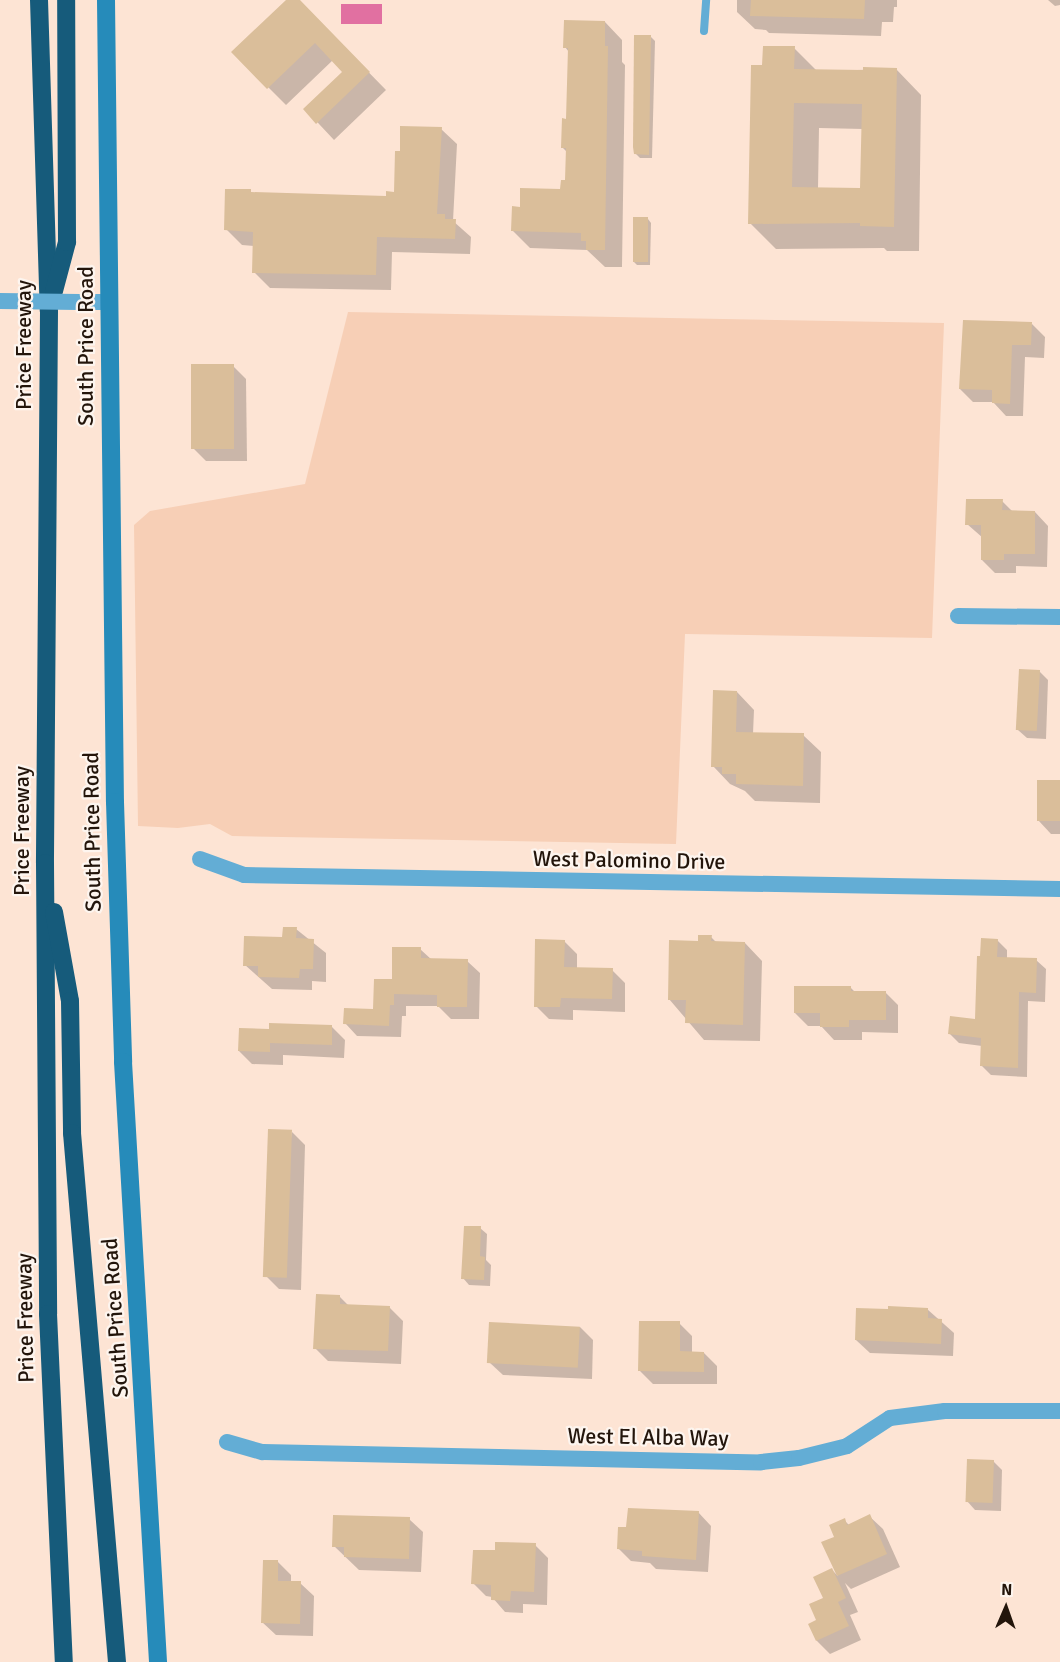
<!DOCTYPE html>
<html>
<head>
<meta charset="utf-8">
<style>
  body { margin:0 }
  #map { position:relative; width:1060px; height:1662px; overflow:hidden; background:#fde4d4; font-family:Signika,sans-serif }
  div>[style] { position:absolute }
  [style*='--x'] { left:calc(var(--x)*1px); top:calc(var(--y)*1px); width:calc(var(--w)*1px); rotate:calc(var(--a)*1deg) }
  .green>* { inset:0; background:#f7cfb6 }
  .water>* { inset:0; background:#e170a1; transform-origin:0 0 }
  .shadow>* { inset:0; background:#0003 }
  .building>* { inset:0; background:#dabe9a; transform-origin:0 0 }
  .lane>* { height:8px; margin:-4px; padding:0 4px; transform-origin:4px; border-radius:4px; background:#63add5 }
  .street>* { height:16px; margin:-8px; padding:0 8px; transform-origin:8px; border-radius:8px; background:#63add5 }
  .secondary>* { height:18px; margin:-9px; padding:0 9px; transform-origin:9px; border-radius:9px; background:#268bba }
  .highway>* { height:18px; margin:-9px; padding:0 9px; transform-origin:9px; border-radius:9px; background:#165b7b }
  .street-bridge>* { height:16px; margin:-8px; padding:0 8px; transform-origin:8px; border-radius:8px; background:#63add5 }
  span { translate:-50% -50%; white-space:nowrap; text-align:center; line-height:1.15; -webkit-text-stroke:4.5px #fdf5ef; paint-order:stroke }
  .street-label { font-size:22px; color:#23150b }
  .north { position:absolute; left:976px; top:1578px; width:60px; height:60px; -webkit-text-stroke:4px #fdf5ef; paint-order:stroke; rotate:2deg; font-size:16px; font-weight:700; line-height:24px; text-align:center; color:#23150b }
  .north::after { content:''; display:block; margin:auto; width:21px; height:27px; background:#23150b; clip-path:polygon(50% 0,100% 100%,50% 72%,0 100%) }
</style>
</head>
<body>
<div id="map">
  <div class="green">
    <i style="clip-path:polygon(348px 312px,944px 323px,932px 638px,685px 634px,676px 844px,232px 836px,210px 824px,178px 828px,138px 826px,134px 525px,150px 511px,305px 484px)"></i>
  </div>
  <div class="water">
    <i style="left:341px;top:4px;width:41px;height:20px"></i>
  </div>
  <div class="shadow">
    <i style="clip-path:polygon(288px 0,298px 0,386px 90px,334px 140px,305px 109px,344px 72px,333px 60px,286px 105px,233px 52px)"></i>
    <i style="clip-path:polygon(737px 0,897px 0,897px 7px,894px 7px,893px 22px,882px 22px,881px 36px,769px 33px,766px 30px,755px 29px,737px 12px)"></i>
    <i style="clip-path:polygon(1048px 0,1060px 0,1060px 5px,1055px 6px)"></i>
    <i style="clip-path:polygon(605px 22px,622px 40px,622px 62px,625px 65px,622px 267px,605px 267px,587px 250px,530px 248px,513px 231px,521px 208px,562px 190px,566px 182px,567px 152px,562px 147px,567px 120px,569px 52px,565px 47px)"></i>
    <i style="clip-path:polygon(651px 37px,655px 41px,652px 158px,640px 158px,636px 154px)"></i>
    <i style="clip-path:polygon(evenodd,794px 48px,817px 71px,896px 69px,921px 95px,919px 251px,887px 251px,884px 248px,776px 249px,750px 223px,764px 67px,794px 48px,819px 128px,863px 129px,862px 190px,818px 189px,819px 128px)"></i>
    <i style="clip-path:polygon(441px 129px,457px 144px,453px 221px,471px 237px,470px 254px,392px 252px,391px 290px,270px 288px,254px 272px,254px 246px,242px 245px,226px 229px,250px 191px,253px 194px,387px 198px,395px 193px,401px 153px)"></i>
    <i style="clip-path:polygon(648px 219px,651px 223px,650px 265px,637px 265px,633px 261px)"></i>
    <i style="clip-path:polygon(1032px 324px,1045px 337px,1044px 358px,1025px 357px,1023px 416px,1006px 416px,993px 402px,973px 402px,960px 389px)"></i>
    <i style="clip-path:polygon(233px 366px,246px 379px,247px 461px,206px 461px,193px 448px)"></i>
    <i style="clip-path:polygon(1002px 501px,1013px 512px,1035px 512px,1048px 526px,1047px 567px,1016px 566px,1016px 573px,995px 573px,982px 560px,983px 538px,967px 524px)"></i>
    <i style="clip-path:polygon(1039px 671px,1048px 680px,1046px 739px,1027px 738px,1018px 730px)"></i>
    <i style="clip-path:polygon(737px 692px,754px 710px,753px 734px,803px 735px,821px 752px,820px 803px,755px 801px,745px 791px,730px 784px,713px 766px)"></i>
    <i style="clip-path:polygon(1060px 781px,1060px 834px,1051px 834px,1038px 820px)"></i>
    <i style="clip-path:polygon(296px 929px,326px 953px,326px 982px,312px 981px,312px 990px,272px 989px,245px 965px)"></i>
    <i style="clip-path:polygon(711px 937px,717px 943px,745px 943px,762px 961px,760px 1041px,704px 1040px,669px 999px,699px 942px)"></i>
    <i style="clip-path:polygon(997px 940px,1007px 950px,1007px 959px,1036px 960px,1046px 969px,1045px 1002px,1028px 1001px,1027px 1077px,991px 1075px,982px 1066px,982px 1046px,959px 1043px,950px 1034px,977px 1021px)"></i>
    <i style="clip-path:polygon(564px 941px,577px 954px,577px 969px,612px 970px,625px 983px,625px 1012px,573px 1010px,573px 1020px,549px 1019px,536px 1006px)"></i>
    <i style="clip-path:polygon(420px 949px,432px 960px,467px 961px,480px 973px,479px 1019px,451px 1019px,438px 1006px,406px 1006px,406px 1016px,402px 1016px,401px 1037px,357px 1036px,345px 1023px,375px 1011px,393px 981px)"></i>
    <i style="clip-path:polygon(850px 987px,855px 992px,885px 992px,898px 1005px,898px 1033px,862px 1032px,862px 1040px,834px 1040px,821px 1026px,808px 1026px,795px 1013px)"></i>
    <i style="clip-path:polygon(332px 1027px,345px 1040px,344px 1058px,283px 1055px,283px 1065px,252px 1064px,239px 1051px,270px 1030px)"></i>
    <i style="clip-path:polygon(292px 1132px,305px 1145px,301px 1290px,279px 1289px,266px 1276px)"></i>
    <i style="clip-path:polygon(480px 1228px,487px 1234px,486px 1260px,491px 1265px,490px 1286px,469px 1285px,463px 1278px)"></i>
    <i style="clip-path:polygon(340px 1297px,349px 1306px,390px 1308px,403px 1321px,401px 1364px,328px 1361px,315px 1348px)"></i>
    <i style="clip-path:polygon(927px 1309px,954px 1333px,953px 1356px,870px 1353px,856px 1340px)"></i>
    <i style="clip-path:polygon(679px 1323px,692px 1336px,692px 1353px,704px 1353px,717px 1366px,717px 1384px,653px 1384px,640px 1371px)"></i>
    <i style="clip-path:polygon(580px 1327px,593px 1340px,592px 1379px,503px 1375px,489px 1362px)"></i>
    <i style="clip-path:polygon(993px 1461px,1002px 1470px,1001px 1511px,975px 1510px,967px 1501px)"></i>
    <i style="clip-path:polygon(698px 1512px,711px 1526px,708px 1572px,656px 1569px,650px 1563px,631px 1561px,618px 1548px)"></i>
    <i style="clip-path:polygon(869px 1516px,883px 1529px,900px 1567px,851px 1589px,845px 1583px,858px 1612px,850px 1615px,861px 1640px,830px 1654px,817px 1641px,818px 1621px,832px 1570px,838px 1576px,836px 1537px,844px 1520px,849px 1525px)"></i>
    <i style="clip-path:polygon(409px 1519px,423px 1532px,421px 1572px,359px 1570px,334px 1546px)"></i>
    <i style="clip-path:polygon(535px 1545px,548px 1558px,547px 1605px,523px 1604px,523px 1613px,505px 1612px,492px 1597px,486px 1596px,473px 1583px,496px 1552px)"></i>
    <i style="clip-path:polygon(278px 1562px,291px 1575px,291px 1582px,300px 1583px,314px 1596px,313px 1636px,276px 1635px,262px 1622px)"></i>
  </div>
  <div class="building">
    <i style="clip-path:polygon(286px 0,300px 0,370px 72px,316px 124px,303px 109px,342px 72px,315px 43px,267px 89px,231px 52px)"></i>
    <i style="clip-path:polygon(751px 0,865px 0,864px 19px,750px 16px)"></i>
    <i style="clip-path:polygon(564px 20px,605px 21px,605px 46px,608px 46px,605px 250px,586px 250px,586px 241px,581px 241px,581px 233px,511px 231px,512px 206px,520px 207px,520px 188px,560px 189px,561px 180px,565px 180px,566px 148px,561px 148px,562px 118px,566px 119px,568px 48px,563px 48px)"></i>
    <i style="clip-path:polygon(634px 35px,651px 35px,649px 155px,634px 154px,633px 147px)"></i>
    <i style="clip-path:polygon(evenodd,763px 46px,795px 46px,794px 69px,863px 70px,863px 67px,897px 68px,894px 227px,860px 226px,860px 223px,748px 224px,751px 65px,762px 65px,763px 46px,794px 103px,862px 104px,860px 188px,792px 187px,794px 103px)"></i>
    <i style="clip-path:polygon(400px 126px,442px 127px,437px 214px,445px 214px,445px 219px,456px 219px,455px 239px,377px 237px,376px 275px,252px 273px,253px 232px,224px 230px,225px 189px,251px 189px,251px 192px,386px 196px,386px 191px,394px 192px,395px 151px,400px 151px)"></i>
    <i style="left:633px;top:217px;width:15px;height:45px"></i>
    <i style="clip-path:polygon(963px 320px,1032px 322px,1031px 345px,1012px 345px,1010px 404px,992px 403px,992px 390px,959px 389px)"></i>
    <i style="left:191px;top:364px;width:43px;height:85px"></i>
    <i style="clip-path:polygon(966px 499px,1003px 499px,1002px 510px,1035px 511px,1035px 554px,1004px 554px,1004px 560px,981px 560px,981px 525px,965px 525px)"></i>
    <i style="left:1019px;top:669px;width:21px;height:61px;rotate:3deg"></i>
    <i style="clip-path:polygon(713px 690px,737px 691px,736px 732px,804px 733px,803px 786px,736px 784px,736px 774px,722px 774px,722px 767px,711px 767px)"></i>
    <i style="left:1037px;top:780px;width:23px;height:41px"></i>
    <i style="clip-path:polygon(283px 927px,297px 927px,296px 938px,314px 939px,313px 969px,300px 969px,299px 978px,258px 977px,258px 966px,243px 966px,244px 936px,282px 937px)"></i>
    <i style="clip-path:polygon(698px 935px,712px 935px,711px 941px,745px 942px,743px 1025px,685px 1023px,686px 1000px,668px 1000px,669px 940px,698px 941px)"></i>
    <i style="clip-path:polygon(981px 938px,998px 939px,997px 957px,1037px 958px,1036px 993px,1019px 992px,1018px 1068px,980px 1066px,981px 1038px,948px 1034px,950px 1016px,975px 1019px,977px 956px,980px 956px)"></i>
    <i style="clip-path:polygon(535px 939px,565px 940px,564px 967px,613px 968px,612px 999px,561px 998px,560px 1007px,534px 1007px)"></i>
    <i style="clip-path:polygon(392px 947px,421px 947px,421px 958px,468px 959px,467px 1007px,437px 1007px,437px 995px,394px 994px,394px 1005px,390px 1005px,389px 1026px,343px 1024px,344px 1008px,373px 1009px,374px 979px,392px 979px)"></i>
    <i style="clip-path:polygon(794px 986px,851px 986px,851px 991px,886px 991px,886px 1020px,849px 1020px,849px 1027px,820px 1027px,820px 1013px,794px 1013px)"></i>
    <i style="clip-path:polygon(269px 1023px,332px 1025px,332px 1045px,270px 1043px,270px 1052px,238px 1051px,239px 1028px,269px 1029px)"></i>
    <i style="left:268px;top:1129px;width:24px;height:148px;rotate:2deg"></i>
    <i style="clip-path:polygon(464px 1226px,481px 1226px,480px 1256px,485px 1257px,484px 1280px,461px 1279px)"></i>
    <i style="clip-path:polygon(316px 1294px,340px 1295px,340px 1304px,390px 1306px,388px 1351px,313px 1349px)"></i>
    <i style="clip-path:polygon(888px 1306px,928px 1308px,928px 1318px,942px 1319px,941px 1344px,855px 1340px,856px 1308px,888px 1309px)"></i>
    <i style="clip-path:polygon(639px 1321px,680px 1321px,680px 1351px,704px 1352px,704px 1372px,638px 1371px)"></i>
    <i style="left:489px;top:1322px;width:91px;height:41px;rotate:3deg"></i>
    <i style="left:967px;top:1459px;width:27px;height:43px;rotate:2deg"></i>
    <i style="clip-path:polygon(628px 1508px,699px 1511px,696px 1560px,642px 1556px,642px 1551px,617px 1549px,618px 1527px,626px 1527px)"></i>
    <i style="clip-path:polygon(870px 1514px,887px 1554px,837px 1576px,821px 1542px,834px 1537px,829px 1525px,845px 1518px,847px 1525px)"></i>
    <i style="clip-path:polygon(333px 1515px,410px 1517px,409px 1559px,344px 1557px,344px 1547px,332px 1547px)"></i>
    <i style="clip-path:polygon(495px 1542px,536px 1543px,534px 1592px,511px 1591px,510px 1601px,491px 1600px,491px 1585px,471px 1584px,473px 1550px,495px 1550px)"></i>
    <i style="clip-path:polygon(263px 1560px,278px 1560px,278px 1581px,301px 1581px,300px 1624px,261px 1623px)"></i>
    <i style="clip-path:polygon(832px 1568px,846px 1598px,838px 1602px,849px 1626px,816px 1641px,808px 1624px,816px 1620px,809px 1604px,823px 1598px,813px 1577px)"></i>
  </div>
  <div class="lane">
    <i style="--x:704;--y:31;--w:31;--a:-86"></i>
  </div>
  <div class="street">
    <i style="--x:79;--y:302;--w:31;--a:0"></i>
    <i style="--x:958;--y:616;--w:102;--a:0.6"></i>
    <i style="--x:200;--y:859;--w:47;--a:20"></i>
    <i style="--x:244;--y:875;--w:816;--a:0.98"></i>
    <i style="--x:227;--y:1442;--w:37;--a:16"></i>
    <i style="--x:263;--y:1452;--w:498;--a:1.2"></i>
    <i style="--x:761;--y:1462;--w:38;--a:-6"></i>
    <i style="--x:799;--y:1458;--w:49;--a:-14"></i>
    <i style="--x:847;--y:1446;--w:51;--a:-33.1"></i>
    <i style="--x:890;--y:1418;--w:55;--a:-7.3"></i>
    <i style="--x:945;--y:1411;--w:115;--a:0"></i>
  </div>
  <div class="secondary">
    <i style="--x:106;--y:0;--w:802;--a:89.36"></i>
    <i style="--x:115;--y:802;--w:260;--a:88.2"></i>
    <i style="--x:123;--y:1062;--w:601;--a:86.66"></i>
  </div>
  <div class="highway">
    <i style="--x:39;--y:0;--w:311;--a:88.2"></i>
    <i style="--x:49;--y:311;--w:552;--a:90.42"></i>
    <i style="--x:45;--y:863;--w:451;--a:89.6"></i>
    <i style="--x:48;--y:1314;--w:348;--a:87.4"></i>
    <i style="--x:54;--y:291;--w:51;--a:-75.1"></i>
    <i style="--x:67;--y:242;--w:242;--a:-90.2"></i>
    <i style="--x:54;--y:912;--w:90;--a:79.8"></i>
    <i style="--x:70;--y:1001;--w:132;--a:89.1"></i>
    <i style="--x:72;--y:1133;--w:531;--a:85.14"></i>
  </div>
  <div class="street-bridge">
    <i style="--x:0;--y:301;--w:79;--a:0.7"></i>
  </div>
  <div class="street-label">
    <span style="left:24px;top:345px;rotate:-90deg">Price Freeway</span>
    <span style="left:86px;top:346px;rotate:-90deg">South Price Road</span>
    <span style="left:22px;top:831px;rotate:-90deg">Price Freeway</span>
    <span style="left:92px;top:832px;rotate:-91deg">South Price Road</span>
    <span style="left:629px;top:860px;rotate:1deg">West Palomino Drive</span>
    <span style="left:25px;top:1318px;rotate:-91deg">Price Freeway</span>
    <span style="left:115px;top:1318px;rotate:-94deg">South Price Road</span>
    <span style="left:648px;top:1437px;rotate:1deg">West El Alba Way</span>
  </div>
  <div class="north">N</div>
</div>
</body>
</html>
